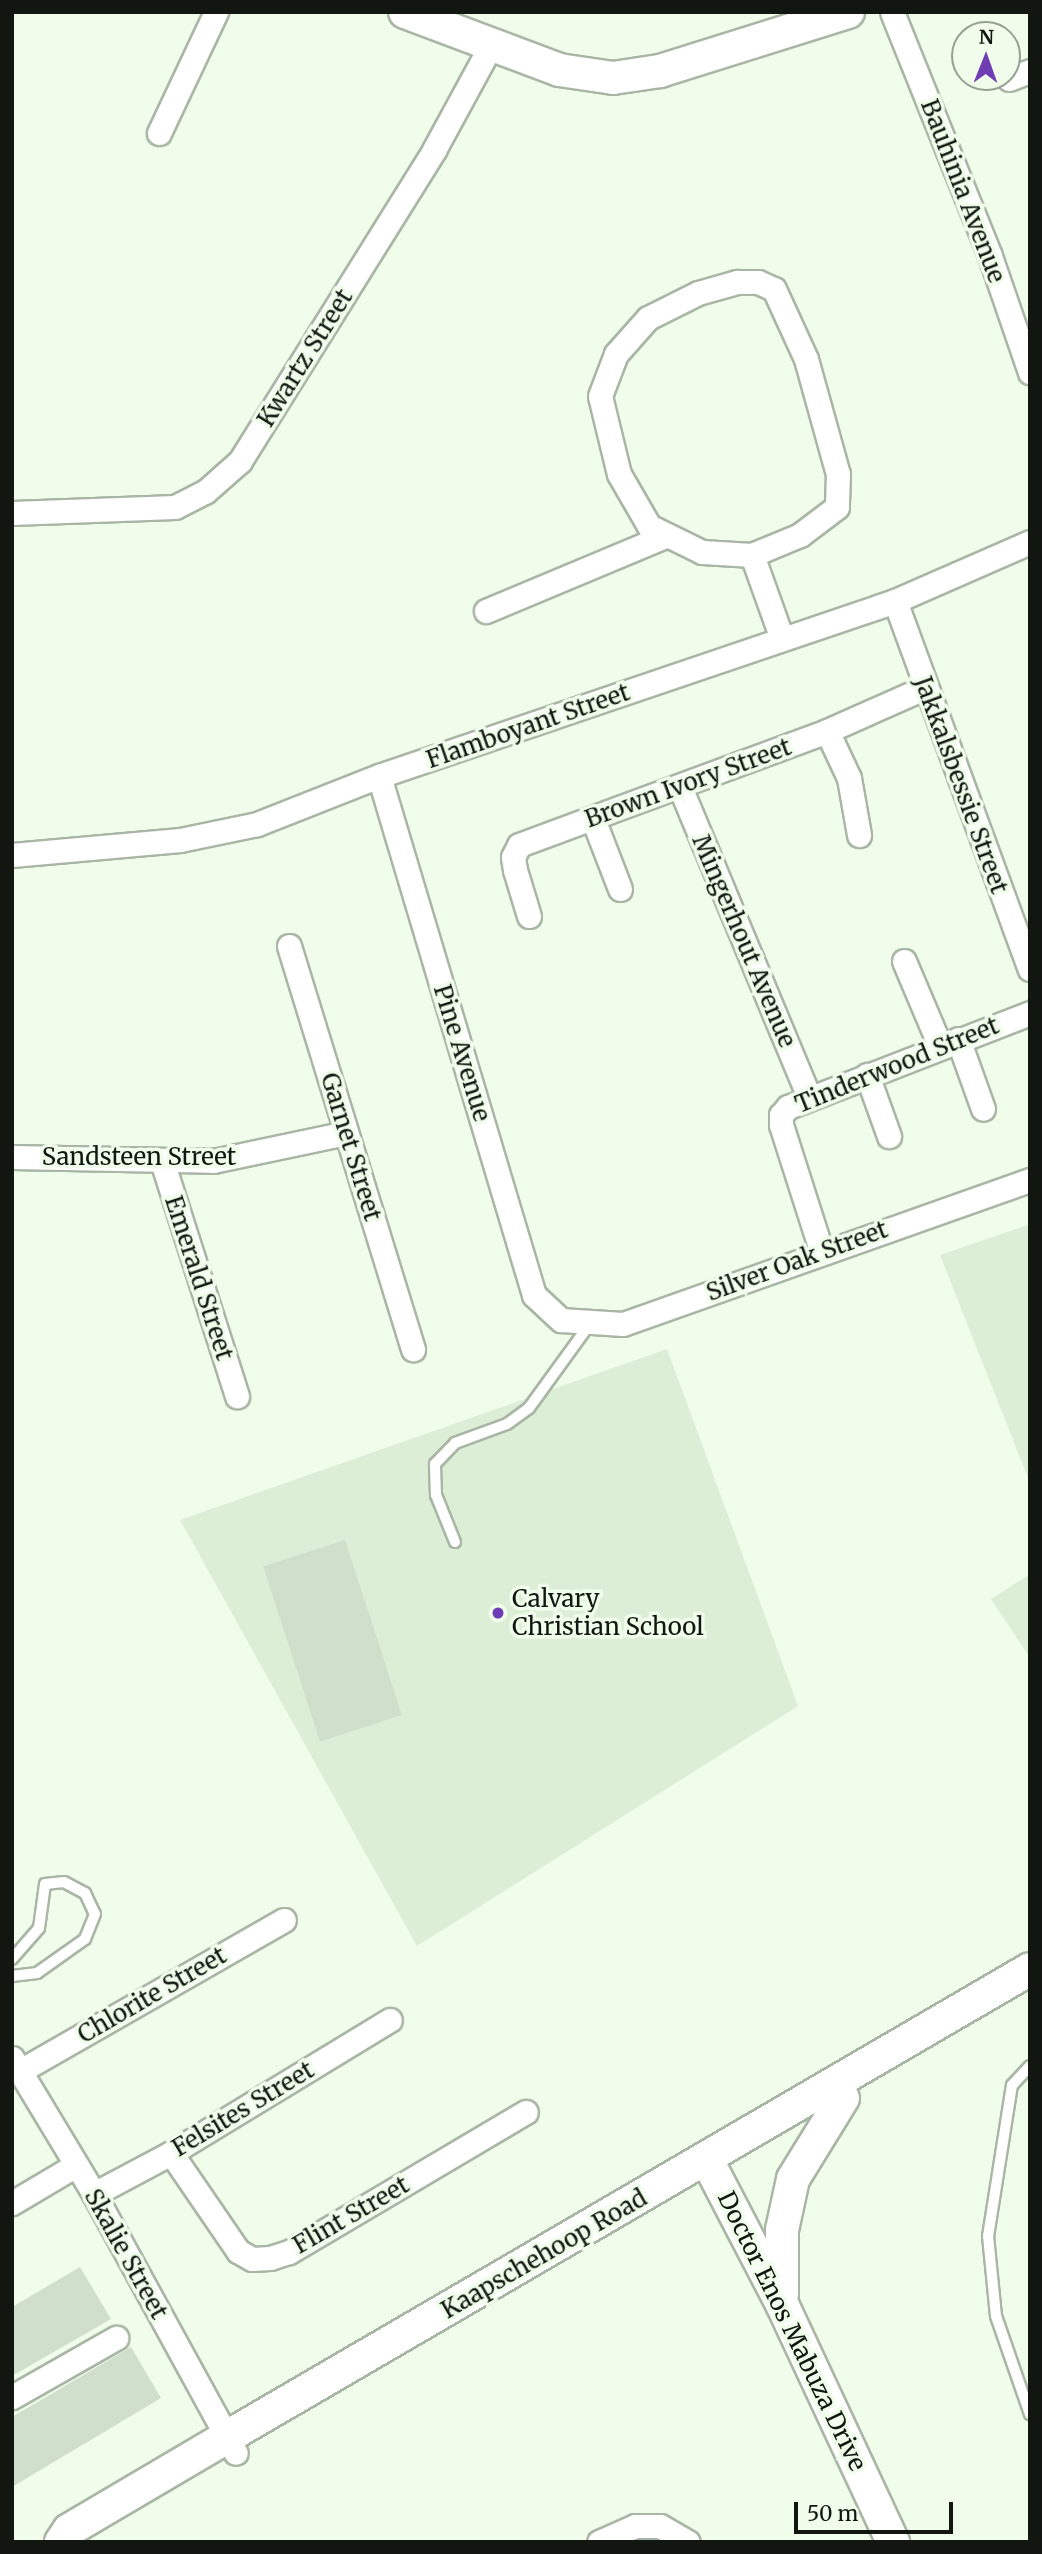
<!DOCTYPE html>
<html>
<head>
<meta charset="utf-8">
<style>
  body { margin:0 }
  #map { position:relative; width:1042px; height:2554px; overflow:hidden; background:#effdea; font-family:Merriweather,serif }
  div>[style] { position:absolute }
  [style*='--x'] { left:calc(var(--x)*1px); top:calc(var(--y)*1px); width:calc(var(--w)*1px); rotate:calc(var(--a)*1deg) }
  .built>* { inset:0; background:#ddeed7 }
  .building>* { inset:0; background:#d0decc; transform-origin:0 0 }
  .roads { filter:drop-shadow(2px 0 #a9b6a5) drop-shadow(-2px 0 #a9b6a5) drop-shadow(0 2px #a9b6a5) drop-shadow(0 -2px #a9b6a5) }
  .lane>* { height:10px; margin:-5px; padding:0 5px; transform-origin:5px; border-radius:5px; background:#fff }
  .street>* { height:23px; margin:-11.5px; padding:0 11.5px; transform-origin:11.5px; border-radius:11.5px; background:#fff }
  .secondary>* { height:32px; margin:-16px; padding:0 16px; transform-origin:16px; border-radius:16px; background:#fff }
  .dots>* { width:19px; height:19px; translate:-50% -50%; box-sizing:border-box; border:4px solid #effdea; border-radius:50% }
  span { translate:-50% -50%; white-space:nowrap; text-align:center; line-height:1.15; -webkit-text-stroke:7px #effdea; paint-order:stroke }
  .street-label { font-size:24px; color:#111610 }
  .poi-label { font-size:24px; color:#111610 }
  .left { translate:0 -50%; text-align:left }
  .frame { position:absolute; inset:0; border:14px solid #111610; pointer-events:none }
  .north { position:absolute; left:951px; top:21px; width:70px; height:70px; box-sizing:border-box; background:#effdea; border:2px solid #96a193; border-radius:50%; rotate:1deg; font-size:19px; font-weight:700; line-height:28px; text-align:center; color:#111610 }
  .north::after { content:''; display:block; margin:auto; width:24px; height:32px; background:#6f3db4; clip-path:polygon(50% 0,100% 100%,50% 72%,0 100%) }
  .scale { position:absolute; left:794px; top:2502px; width:159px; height:32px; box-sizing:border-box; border:4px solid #111610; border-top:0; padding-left:9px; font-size:21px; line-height:24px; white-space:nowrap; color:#111610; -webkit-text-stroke:5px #effdea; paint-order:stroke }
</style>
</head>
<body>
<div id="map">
  <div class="built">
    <i style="clip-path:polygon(1030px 1224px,1030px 1483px,940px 1255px)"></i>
    <i style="clip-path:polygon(667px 1349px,798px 1706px,417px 1946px,180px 1520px)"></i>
    <i style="clip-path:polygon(1030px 1574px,1030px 1658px,991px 1599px)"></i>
  </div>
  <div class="building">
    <i style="left:345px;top:1540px;width:184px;height:86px;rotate:72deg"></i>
    <i style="clip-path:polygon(80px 2267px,111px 2319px,12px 2376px,12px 2307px)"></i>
    <i style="clip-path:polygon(131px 2347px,161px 2398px,12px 2487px,12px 2417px)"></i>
  </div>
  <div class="roads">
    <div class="lane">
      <i style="--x:455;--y:1542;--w:51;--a:-112"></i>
      <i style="--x:436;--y:1495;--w:31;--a:-92"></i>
      <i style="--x:435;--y:1464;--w:29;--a:-46"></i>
      <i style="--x:455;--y:1443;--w:55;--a:-20.1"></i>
      <i style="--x:507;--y:1424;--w:27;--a:-36"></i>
      <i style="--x:529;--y:1408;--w:102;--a:-54.1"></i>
      <i style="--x:12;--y:1959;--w:41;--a:-48.9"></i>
      <i style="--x:39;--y:1928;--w:44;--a:-82.2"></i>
      <i style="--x:45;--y:1884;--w:19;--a:-6"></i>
      <i style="--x:64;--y:1882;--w:24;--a:28"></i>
      <i style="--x:85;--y:1893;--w:23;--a:65"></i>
      <i style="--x:95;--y:1914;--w:27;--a:112"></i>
      <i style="--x:85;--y:1939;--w:59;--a:144.7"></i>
      <i style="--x:37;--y:1973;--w:25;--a:173"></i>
      <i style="--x:1030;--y:2066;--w:26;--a:133"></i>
      <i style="--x:1012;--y:2085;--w:153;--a:99"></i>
      <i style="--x:988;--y:2236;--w:80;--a:84.3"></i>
      <i style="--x:996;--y:2316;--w:104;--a:70.9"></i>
    </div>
    <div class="street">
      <i style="--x:892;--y:12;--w:263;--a:68.1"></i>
      <i style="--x:990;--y:256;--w:123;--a:71"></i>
      <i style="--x:1009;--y:79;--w:22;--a:-21"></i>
      <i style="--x:159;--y:133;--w:134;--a:-64.8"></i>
      <i style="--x:12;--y:513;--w:163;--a:-2.1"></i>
      <i style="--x:175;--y:507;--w:34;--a:-27"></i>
      <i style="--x:205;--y:492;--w:47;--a:-41.5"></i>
      <i style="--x:240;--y:461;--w:367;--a:-58"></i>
      <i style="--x:434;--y:150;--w:119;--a:-61.5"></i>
      <i style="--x:752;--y:555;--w:50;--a:-176.6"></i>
      <i style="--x:702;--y:552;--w:59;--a:-153.9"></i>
      <i style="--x:649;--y:526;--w:60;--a:-120"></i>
      <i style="--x:619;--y:474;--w:80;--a:-103.7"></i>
      <i style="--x:600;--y:396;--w:45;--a:-69.1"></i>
      <i style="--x:616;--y:354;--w:48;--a:-48.4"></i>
      <i style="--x:648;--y:318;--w:56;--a:-26.6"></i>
      <i style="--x:698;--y:293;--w:41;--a:-15.8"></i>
      <i style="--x:737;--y:282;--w:21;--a:0"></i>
      <i style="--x:758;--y:282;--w:17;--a:24"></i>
      <i style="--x:774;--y:289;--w:77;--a:65.4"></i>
      <i style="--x:806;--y:359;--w:119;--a:74.5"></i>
      <i style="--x:838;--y:474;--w:33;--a:92"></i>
      <i style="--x:837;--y:507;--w:46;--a:142.9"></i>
      <i style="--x:800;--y:535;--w:52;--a:157.4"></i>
      <i style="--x:752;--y:555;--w:89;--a:70.3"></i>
      <i style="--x:895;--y:601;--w:392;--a:69.9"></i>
      <i style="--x:486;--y:611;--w:194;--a:-22.7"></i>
      <i style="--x:827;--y:731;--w:52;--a:64.9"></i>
      <i style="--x:849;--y:778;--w:58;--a:80"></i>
      <i style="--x:379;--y:776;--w:542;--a:73.37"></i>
      <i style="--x:534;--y:1295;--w:37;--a:43"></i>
      <i style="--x:561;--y:1320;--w:62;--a:3.7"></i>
      <i style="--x:623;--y:1324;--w:432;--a:-19.5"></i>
      <i style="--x:680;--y:787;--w:334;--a:67.4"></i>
      <i style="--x:593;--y:819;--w:75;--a:68.9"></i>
      <i style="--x:12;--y:855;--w:169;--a:-5.1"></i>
      <i style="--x:180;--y:840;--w:79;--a:-11.7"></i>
      <i style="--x:257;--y:824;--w:131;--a:-21.5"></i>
      <i style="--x:379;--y:776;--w:545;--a:-18.73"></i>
      <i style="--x:895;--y:601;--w:147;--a:-23.6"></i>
      <i style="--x:529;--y:916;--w:48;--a:-106.9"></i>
      <i style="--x:515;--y:870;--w:13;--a:-99"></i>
      <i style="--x:513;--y:857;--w:13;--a:-63"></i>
      <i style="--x:519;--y:845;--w:328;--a:-20.3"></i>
      <i style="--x:827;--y:731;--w:106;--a:-23.9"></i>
      <i style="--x:289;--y:946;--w:422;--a:72.9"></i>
      <i style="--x:904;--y:961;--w:92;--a:67"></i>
      <i style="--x:958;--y:1039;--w:74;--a:70.3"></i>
      <i style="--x:867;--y:1075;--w:65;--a:70.2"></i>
      <i style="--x:12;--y:1157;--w:201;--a:1.1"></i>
      <i style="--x:213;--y:1161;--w:136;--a:-11.9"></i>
      <i style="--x:162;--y:1161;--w:247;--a:72.3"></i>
      <i style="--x:821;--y:1250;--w:131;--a:-107.7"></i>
      <i style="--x:781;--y:1125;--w:10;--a:-90"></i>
      <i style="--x:781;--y:1115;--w:11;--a:-49"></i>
      <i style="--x:788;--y:1107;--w:260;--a:-21.2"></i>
      <i style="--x:12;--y:2058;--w:159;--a:58.9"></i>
      <i style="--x:94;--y:2194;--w:295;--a:61.3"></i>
      <i style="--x:20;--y:2071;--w:304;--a:-29.8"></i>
      <i style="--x:171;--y:2153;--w:119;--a:55.6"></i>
      <i style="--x:238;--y:2251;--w:16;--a:30"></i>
      <i style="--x:252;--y:2259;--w:18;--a:-3"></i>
      <i style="--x:270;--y:2258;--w:20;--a:-18"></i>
      <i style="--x:289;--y:2252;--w:275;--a:-30.6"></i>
      <i style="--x:94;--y:2194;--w:87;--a:-28"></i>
      <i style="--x:171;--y:2153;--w:256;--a:-31.3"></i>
      <i style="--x:12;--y:2203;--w:74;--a:-30.7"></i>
      <i style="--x:12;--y:2397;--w:120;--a:-29.6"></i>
      <i style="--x:599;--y:2542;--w:39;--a:-24"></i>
      <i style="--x:635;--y:2526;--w:25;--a:0"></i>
      <i style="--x:660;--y:2526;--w:32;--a:30"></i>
    </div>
    <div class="secondary">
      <i style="--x:405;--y:12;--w:165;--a:20.6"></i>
      <i style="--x:559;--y:70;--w:55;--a:8.4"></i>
      <i style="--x:613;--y:78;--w:48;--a:-8.5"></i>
      <i style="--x:660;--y:71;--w:197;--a:-17.4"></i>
      <i style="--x:707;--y:2160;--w:162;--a:62.5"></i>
      <i style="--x:782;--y:2304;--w:263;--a:65"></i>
      <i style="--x:782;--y:2294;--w:64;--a:-90"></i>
      <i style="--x:782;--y:2230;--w:52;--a:-77.8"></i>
      <i style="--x:793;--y:2179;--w:95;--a:-58.3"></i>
      <i style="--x:61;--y:2542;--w:14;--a:-56"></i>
      <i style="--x:69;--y:2530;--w:183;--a:-30.5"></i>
      <i style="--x:227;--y:2437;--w:929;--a:-30.23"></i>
    </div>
  </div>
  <div class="dots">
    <i style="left:498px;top:1613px;background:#6f3db4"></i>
  </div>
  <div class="street-label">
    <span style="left:963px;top:191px;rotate:69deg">Bauhinia Avenue</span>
    <span style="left:305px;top:358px;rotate:-58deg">Kwartz Street</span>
    <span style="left:528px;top:726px;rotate:-19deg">Flamboyant Street</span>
    <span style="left:688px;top:783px;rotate:-20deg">Brown Ivory Street</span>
    <span style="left:961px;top:785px;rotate:70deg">Jakkalsbessie Street</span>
    <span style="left:744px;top:941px;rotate:67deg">Mingerhout Avenue</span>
    <span style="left:462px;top:1053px;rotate:73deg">Pine Avenue</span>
    <span style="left:897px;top:1065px;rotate:-22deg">Tinderwood Street</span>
    <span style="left:351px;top:1147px;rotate:73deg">Garnet Street</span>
    <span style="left:139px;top:1157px">Sandsteen Street</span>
    <span style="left:797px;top:1261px;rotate:-20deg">Silver Oak Street</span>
    <span style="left:199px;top:1278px;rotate:72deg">Emerald Street</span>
    <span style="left:152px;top:1995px;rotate:-30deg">Chlorite Street</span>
    <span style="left:243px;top:2109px;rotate:-31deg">Felsites Street</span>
    <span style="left:351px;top:2215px;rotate:-30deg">Flint Street</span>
    <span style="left:126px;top:2254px;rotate:61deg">Skalie Street</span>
    <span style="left:544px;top:2254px;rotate:-30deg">Kaapschehoop Road</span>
    <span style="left:792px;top:2331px;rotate:64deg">Doctor Enos Mabuza Drive</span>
  </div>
  <div class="poi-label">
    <span class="left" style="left:512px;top:1613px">Calvary<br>Christian School</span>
  </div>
  <div class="frame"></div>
  <div class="north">N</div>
  <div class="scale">50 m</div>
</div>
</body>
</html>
